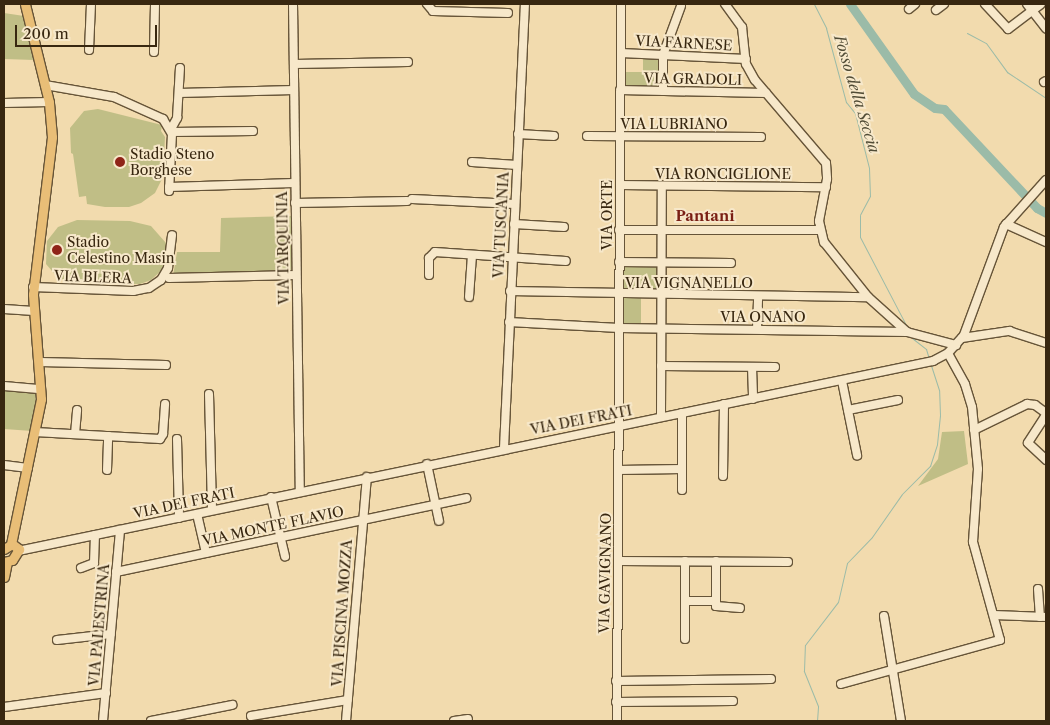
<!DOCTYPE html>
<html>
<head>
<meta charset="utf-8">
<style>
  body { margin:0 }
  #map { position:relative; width:1050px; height:725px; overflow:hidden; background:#f2dbae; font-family:"Libre Caslon Text",serif }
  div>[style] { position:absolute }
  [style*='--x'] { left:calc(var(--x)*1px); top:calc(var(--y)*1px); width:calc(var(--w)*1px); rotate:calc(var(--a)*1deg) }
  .green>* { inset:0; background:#c0be86; transform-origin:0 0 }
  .stream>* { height:1px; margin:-0.5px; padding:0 0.5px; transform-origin:0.5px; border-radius:0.5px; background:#9bbba8 }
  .river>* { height:9px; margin:-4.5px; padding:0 4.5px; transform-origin:4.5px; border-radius:4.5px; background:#9bbba8 }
  .roads { filter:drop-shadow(1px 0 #665438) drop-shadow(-1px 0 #665438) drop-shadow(0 1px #665438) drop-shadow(0 -1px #665438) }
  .minor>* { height:8px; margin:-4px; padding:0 4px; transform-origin:4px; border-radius:4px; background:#f7e8ca }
  .major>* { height:9px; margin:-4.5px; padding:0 4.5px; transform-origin:4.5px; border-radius:4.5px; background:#e9be77 }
  .dots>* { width:14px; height:14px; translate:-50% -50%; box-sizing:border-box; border:2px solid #f7e8ca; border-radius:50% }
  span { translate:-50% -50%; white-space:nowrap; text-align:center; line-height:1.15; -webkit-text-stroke:4px #f7e8ca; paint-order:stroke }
  .street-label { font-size:14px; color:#382710 }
  .poi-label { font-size:14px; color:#382710 }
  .left { translate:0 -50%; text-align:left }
  .water-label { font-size:15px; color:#514c36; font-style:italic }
  .neighbourhood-label { font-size:15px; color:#7a1f14; font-weight:700 }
  .frame { position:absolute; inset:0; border:5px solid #382710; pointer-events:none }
  .scale { position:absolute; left:15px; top:25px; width:142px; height:22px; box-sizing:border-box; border:2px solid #382710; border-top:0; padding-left:6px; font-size:15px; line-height:18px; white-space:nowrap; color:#382710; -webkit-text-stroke:4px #f7e8ca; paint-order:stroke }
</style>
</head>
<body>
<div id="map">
  <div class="green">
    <i style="clip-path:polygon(4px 13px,24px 16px,34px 60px,4px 59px)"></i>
    <i style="clip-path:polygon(643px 56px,662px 56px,662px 88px,625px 88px,625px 72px,643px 72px)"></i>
    <i style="clip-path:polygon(98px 109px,162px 125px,161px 131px,165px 137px,163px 177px,155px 193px,141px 203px,129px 207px,105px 207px,87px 204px,86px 196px,79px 197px,73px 154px,71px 153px,70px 128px,84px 111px)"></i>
    <i style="clip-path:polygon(294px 216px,295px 274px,173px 276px,177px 252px,220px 252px,221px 218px)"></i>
    <i style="clip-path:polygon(77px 220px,130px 221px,151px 226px,166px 243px,168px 253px,163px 269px,151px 280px,140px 284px,74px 283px,58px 278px,46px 264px,47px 241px,58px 227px)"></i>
    <i style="left:623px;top:265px;width:37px;height:28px;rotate:2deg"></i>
    <i style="left:624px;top:298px;width:17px;height:29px"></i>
    <i style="clip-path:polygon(4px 387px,39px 390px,32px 431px,4px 429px)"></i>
    <i style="clip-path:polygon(964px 431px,968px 464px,918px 486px,938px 459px,942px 432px)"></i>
  </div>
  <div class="stream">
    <i style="--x:814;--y:4;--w:27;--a:63"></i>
    <i style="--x:826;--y:28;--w:77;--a:74.9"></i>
    <i style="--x:846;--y:102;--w:14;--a:51"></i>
    <i style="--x:855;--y:113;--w:57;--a:75.7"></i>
    <i style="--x:869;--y:168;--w:28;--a:88"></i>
    <i style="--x:870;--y:196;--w:21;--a:118"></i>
    <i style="--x:860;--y:215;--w:22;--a:90"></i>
    <i style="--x:860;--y:237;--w:102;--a:62.4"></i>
    <i style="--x:967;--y:33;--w:21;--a:28"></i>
    <i style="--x:986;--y:43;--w:36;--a:54"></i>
    <i style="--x:1007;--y:72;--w:47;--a:33.7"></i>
    <i style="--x:912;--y:338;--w:18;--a:38"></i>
    <i style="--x:926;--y:349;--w:10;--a:73"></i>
    <i style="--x:817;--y:721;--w:15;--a:-86"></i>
    <i style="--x:818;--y:706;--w:38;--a:-112"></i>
    <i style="--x:804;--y:671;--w:26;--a:-88"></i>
    <i style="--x:805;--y:645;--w:54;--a:-52.5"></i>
    <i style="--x:838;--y:602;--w:40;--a:-77"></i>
    <i style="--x:847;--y:563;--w:36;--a:-46"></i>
    <i style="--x:872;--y:537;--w:52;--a:-55.1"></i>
    <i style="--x:902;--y:494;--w:40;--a:-45"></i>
    <i style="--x:930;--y:466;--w:23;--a:-72"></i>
    <i style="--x:937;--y:444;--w:29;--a:-84"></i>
    <i style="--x:940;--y:415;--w:25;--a:-92"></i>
    <i style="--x:939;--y:390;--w:26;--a:-108"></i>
  </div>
  <div class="river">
    <i style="--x:850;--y:4;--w:110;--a:54.6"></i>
    <i style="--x:914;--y:94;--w:25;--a:34"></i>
    <i style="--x:935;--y:108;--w:9;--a:6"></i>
    <i style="--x:944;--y:109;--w:136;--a:46.8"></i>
    <i style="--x:1037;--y:208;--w:10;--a:29"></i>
  </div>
  <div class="roads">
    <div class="minor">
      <i style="--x:293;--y:4;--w:487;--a:89.2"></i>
      <i style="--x:427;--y:4;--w:9;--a:49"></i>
      <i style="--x:433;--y:11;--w:75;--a:1.5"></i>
      <i style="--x:725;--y:4;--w:29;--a:54"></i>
      <i style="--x:742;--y:27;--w:37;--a:84"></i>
      <i style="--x:746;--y:64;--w:18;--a:61"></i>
      <i style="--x:755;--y:80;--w:109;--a:49.5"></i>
      <i style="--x:826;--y:163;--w:16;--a:86"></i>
      <i style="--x:827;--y:179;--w:43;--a:100.8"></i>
      <i style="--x:819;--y:221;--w:22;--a:77"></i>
      <i style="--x:824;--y:242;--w:70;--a:51.3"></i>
      <i style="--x:868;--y:297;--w:52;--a:41.9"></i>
      <i style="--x:907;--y:332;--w:51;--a:14.9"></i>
      <i style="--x:985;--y:4;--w:34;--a:47"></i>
      <i style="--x:1008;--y:29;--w:41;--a:-37.1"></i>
      <i style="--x:1027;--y:4;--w:31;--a:52"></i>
      <i style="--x:909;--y:9;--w:8;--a:-40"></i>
      <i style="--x:936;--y:10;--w:10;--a:-37"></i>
      <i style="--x:89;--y:50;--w:46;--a:-87.5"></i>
      <i style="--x:154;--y:52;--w:48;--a:-88.8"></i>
      <i style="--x:621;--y:53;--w:125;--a:2.7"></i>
      <i style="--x:294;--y:64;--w:114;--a:-1"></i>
      <i style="--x:1044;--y:82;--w:2;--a:-27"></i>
      <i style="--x:45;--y:85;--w:70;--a:9.9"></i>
      <i style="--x:114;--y:97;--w:54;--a:24.2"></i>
      <i style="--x:163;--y:119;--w:17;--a:59"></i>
      <i style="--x:172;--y:134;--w:57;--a:93"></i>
      <i style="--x:620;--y:90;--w:146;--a:1.2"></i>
      <i style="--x:663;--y:91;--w:36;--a:-90"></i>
      <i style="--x:663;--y:55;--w:52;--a:-69.8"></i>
      <i style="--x:179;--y:93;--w:115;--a:-1.5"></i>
      <i style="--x:4;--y:103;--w:45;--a:-1.3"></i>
      <i style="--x:171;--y:129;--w:13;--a:-61"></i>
      <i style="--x:177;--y:118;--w:50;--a:-86.6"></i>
      <i style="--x:172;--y:132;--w:81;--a:-0.7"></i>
      <i style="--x:518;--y:134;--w:36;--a:3"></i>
      <i style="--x:587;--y:136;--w:174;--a:0.3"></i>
      <i style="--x:472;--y:162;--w:45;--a:3.8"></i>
      <i style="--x:620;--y:185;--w:206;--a:0.6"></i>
      <i style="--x:169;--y:187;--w:125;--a:-1.8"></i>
      <i style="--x:412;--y:199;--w:103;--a:2.8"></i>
      <i style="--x:295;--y:203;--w:112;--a:-1"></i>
      <i style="--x:514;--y:224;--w:50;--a:3.4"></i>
      <i style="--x:1006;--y:224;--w:44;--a:24.2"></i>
      <i style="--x:619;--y:230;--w:201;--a:0"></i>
      <i style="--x:619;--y:262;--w:112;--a:0.5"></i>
      <i style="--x:429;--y:275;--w:17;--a:-90"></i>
      <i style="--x:429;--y:258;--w:8;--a:-45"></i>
      <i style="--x:435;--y:252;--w:131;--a:3.9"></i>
      <i style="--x:169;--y:278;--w:127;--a:-1.4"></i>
      <i style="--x:33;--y:287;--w:100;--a:2.3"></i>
      <i style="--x:133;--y:291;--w:16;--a:-11"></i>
      <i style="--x:149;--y:288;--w:14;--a:-34"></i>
      <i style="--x:161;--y:280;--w:14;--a:-60"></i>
      <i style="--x:168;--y:268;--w:33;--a:-83"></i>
      <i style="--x:510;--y:291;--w:358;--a:1"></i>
      <i style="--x:469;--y:297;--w:42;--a:-85.9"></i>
      <i style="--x:4;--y:309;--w:30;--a:4"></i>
      <i style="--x:509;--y:322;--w:110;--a:3.1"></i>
      <i style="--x:619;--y:328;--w:288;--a:0.8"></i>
      <i style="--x:757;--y:329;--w:33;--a:-88"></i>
      <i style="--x:962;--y:338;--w:48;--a:-8.5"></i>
      <i style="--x:1009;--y:331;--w:39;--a:18"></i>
      <i style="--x:40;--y:362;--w:126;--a:1.4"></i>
      <i style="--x:661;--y:366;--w:114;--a:0.5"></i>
      <i style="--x:752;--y:367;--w:32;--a:88"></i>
      <i style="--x:842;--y:381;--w:76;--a:78.5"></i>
      <i style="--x:4;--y:386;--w:37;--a:5"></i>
      <i style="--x:209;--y:394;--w:116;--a:88.5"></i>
      <i style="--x:848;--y:410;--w:51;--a:-11.3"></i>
      <i style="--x:682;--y:413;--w:77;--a:90"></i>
      <i style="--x:1046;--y:415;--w:33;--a:123"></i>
      <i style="--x:1028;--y:443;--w:25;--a:43"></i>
      <i style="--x:661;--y:417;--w:231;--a:-89.8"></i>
      <i style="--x:974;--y:430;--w:59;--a:-26.1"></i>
      <i style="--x:1027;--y:404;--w:8;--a:7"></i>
      <i style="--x:1035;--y:405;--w:14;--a:36"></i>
      <i style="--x:35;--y:432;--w:125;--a:3.2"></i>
      <i style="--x:160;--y:439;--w:6;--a:-59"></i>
      <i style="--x:163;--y:434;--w:30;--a:-86"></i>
      <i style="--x:75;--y:434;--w:24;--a:-85"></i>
      <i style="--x:177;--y:439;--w:79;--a:88.5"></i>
      <i style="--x:504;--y:448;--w:444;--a:-87.3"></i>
      <i style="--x:427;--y:464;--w:58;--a:78.1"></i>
      <i style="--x:4;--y:465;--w:24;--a:7"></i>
      <i style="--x:107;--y:470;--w:34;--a:-88"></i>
      <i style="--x:618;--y:470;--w:64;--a:-0.9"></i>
      <i style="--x:723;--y:476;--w:72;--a:-89.2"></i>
      <i style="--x:271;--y:497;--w:61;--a:76.7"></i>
      <i style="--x:197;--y:514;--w:40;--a:77"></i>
      <i style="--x:18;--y:551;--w:935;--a:-11.73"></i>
      <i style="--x:933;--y:361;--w:17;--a:-28"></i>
      <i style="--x:948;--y:353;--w:24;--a:-48"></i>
      <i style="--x:964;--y:335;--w:115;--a:-69.7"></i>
      <i style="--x:1004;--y:227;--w:63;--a:-48.2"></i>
      <i style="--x:618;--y:561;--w:170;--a:0.3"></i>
      <i style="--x:716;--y:561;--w:45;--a:90"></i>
      <i style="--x:716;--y:606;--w:24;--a:5"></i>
      <i style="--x:81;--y:568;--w:14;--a:-21"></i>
      <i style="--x:94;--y:563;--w:28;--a:-88"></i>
      <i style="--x:116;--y:572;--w:358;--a:-11.9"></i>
      <i style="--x:1038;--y:589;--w:28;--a:86"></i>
      <i style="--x:685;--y:601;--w:27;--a:0"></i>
      <i style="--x:994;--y:615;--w:52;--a:2.2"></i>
      <i style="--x:884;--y:616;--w:106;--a:80.8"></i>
      <i style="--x:685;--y:639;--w:78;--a:-90"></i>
      <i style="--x:57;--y:640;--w:54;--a:-6.3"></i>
      <i style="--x:616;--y:681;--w:155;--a:-0.7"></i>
      <i style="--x:841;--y:684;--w:165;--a:-15.5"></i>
      <i style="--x:1000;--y:640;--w:102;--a:-105.4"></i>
      <i style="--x:973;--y:542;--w:73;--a:-86.1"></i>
      <i style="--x:978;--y:469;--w:62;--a:-95.5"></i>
      <i style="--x:972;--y:407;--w:24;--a:-107"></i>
      <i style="--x:965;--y:384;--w:35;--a:-119"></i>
      <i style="--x:616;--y:702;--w:117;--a:-0.5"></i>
      <i style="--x:4;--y:707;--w:103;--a:-7.8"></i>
      <i style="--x:251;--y:716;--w:98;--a:-9.4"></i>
      <i style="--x:103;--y:721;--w:192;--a:-84.9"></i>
      <i style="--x:151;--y:721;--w:83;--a:-11.2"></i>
      <i style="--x:346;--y:721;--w:245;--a:-85.1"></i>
      <i style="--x:454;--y:721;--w:14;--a:-8"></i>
      <i style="--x:617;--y:721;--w:717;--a:-89.68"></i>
    </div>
    <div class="major">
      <i style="--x:11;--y:544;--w:148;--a:-78.3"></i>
      <i style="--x:41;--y:399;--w:105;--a:-94.4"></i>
      <i style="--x:33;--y:294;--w:158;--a:-83.1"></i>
      <i style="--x:52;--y:137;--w:35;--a:-95"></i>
      <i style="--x:49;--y:102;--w:101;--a:-103.8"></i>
      <i style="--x:4;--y:549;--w:9;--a:-32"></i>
      <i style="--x:12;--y:544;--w:9;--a:36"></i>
      <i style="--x:19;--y:549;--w:13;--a:122"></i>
      <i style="--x:12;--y:560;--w:8;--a:166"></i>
      <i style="--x:4;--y:577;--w:15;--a:-79"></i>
    </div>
  </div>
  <div class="dots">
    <i style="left:120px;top:162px;background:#8f2418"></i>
    <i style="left:57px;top:250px;background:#8f2418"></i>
  </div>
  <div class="street-label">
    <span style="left:684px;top:43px;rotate:3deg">VIA FARNESE</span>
    <span style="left:693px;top:79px;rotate:1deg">VIA GRADOLI</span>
    <span style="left:674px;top:124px">VIA LUBRIANO</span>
    <span style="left:723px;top:174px">VIA RONCIGLIONE</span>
    <span style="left:607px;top:215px;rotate:-90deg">VIA ORTE</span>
    <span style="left:501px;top:225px;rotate:-87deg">VIA TUSCANIA</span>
    <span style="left:283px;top:248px;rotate:-91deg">VIA TARQUINIA</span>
    <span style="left:93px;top:277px;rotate:2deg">VIA BLERA</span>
    <span style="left:689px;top:283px">VIA VIGNANELLO</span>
    <span style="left:763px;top:317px">VIA ONANO</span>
    <span style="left:581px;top:420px;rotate:-11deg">VIA DEI FRATI</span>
    <span style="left:184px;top:503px;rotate:-12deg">VIA DEI FRATI</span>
    <span style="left:273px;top:526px;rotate:-12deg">VIA MONTE FLAVIO</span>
    <span style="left:605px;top:573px;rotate:-89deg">VIA GAVIGNANO</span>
    <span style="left:342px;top:613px;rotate:-86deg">VIA PISCINA MOZZA</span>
    <span style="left:99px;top:625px;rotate:-85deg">VIA PALESTRINA</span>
  </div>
  <div class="poi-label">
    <span class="left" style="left:130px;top:162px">Stadio Steno<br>Borghese</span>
    <span class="left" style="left:67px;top:250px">Stadio<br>Celestino Masin</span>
  </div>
  <div class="water-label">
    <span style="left:857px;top:94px;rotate:73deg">Fosso della Seccia</span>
  </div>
  <div class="neighbourhood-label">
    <span style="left:705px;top:216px">Pantani</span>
  </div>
  <div class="frame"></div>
  <div class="scale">200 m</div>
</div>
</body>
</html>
